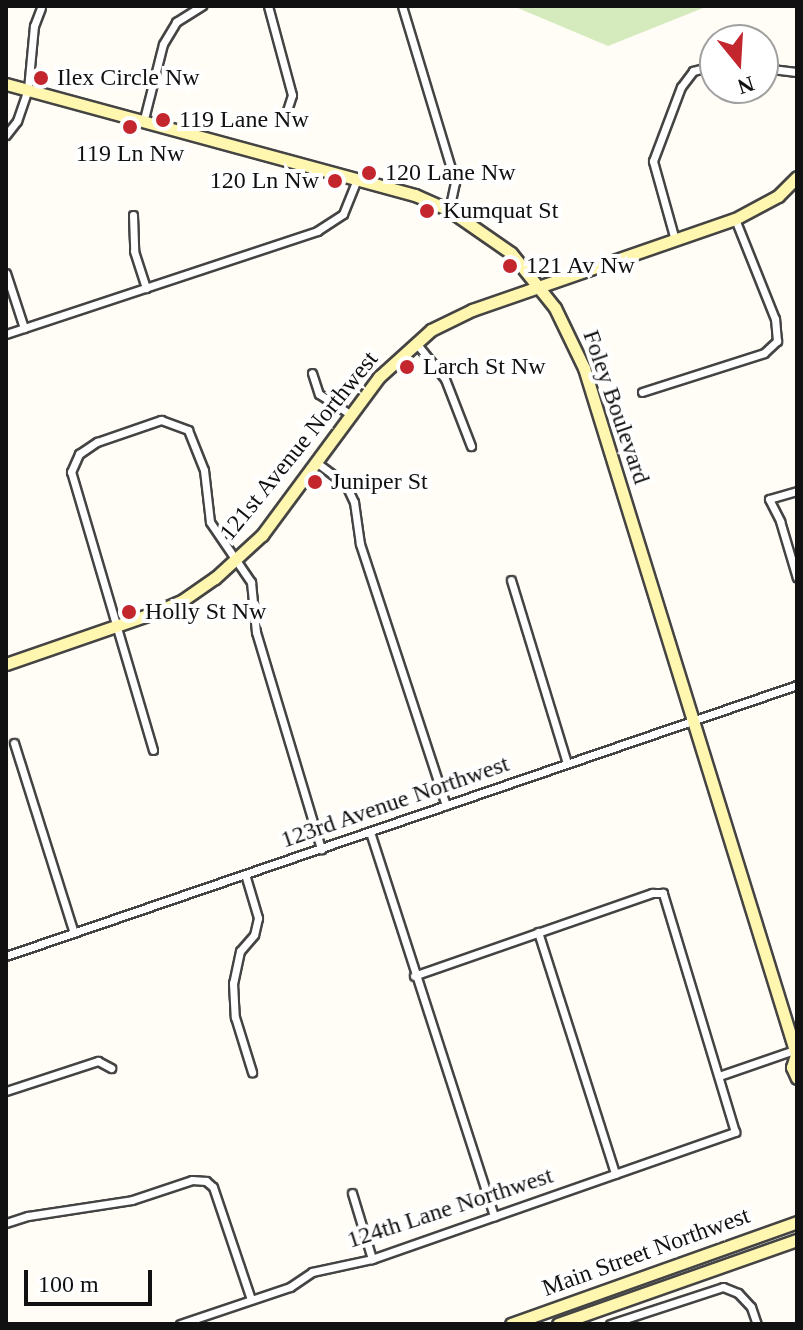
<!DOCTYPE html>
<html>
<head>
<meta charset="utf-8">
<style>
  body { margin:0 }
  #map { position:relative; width:803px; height:1330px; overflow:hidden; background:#fffdf5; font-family:Georgia,serif }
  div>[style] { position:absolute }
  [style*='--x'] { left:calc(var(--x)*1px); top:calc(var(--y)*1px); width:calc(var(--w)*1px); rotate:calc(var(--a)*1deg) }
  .green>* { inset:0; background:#d5ebbd }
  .roads { filter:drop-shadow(2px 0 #444) drop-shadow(-2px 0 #444) drop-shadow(0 2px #444) drop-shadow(0 -2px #444) }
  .street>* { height:7px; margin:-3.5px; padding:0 3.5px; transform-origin:3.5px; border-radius:3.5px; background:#fff }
  .secondary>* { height:11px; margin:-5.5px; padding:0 5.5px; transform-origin:5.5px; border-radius:5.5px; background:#fff6b0 }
  .dots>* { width:22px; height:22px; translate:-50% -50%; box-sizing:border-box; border:4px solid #fff; border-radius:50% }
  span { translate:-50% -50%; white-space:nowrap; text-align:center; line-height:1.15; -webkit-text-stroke:8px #fff; paint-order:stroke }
  .poi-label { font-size:24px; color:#111 }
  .left { translate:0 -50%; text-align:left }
  .right { translate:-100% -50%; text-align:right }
  .street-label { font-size:24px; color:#111 }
  .frame { position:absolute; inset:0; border:8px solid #111; pointer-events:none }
  .north { position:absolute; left:699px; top:24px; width:80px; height:80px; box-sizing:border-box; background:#fff; border:2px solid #a0a0a0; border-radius:50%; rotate:162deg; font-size:22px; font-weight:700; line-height:32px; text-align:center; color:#111 }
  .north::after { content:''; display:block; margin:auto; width:28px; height:36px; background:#c4262e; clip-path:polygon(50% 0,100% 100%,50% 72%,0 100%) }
  .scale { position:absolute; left:24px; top:1270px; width:128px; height:36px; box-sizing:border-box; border:4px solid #111; border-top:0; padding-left:10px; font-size:24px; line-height:28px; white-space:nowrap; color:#111; -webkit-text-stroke:6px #fff; paint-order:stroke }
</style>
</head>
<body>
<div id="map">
  <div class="green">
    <i style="clip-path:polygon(513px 6px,708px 6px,608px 46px)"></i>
  </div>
  <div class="roads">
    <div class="street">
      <i style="--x:268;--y:6;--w:92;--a:74.9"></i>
      <i style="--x:292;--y:95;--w:16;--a:108"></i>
      <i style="--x:402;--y:6;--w:184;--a:73.2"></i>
      <i style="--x:455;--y:182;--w:29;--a:102"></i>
      <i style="--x:763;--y:68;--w:34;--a:7"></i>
      <i style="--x:144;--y:119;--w:77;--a:-75.8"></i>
      <i style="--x:163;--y:44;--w:26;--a:-59"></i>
      <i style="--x:176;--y:22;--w:31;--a:-32"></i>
      <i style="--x:6;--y:135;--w:18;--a:-52"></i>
      <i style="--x:17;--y:121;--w:34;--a:-71"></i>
      <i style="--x:28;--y:89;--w:63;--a:-84.6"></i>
      <i style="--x:34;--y:26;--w:19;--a:-69"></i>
      <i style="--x:133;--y:215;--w:36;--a:88"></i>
      <i style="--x:134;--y:251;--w:39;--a:72"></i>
      <i style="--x:675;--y:240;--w:82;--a:-105.6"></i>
      <i style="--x:653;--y:161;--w:79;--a:-69.3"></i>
      <i style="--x:681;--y:87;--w:20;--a:-53"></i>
      <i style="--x:693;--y:71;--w:23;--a:-15"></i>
      <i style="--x:6;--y:273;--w:58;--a:71.9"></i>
      <i style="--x:6;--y:334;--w:328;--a:-18.3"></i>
      <i style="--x:317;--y:231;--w:31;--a:-33"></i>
      <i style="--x:343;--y:214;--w:38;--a:-68"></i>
      <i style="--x:416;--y:343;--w:46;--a:51.1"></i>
      <i style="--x:445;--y:379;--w:72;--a:68.8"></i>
      <i style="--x:312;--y:373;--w:22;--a:72"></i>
      <i style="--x:319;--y:394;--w:37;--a:33"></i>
      <i style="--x:642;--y:392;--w:128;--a:-17.7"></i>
      <i style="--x:764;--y:353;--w:18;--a:-43"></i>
      <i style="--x:777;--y:341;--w:22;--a:-95"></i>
      <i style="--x:775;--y:319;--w:108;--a:-111.8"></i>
      <i style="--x:316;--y:462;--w:38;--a:37"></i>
      <i style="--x:346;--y:485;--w:19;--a:65"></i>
      <i style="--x:354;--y:502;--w:42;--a:81.9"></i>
      <i style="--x:360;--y:544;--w:275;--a:71.8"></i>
      <i style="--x:797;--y:491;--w:29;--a:164"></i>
      <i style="--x:769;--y:499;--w:25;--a:63"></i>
      <i style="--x:780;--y:521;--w:59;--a:73.4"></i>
      <i style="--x:511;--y:580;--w:191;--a:73"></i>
      <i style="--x:14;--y:743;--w:199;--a:72.5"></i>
      <i style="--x:153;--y:750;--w:290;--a:-106.4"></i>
      <i style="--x:71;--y:472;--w:20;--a:-66"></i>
      <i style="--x:79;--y:454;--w:22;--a:-34"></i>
      <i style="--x:97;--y:442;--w:68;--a:-19"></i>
      <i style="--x:161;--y:420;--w:29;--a:20"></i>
      <i style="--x:188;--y:430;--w:43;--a:68.2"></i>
      <i style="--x:204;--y:470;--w:52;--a:83.4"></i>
      <i style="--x:210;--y:522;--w:73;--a:55.7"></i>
      <i style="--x:251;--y:582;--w:50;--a:84.3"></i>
      <i style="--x:256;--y:632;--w:227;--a:73.3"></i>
      <i style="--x:370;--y:832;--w:404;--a:72.1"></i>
      <i style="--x:245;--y:874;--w:46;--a:73.5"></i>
      <i style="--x:258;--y:918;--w:17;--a:103"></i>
      <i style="--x:254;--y:935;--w:21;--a:131"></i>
      <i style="--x:240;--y:951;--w:33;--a:102"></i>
      <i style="--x:233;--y:983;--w:34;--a:87"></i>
      <i style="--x:235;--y:1017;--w:58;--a:72.8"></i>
      <i style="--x:538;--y:932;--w:254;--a:72.3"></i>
      <i style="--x:6;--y:956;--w:836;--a:-18.91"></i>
      <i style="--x:719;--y:1076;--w:83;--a:-19.1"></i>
      <i style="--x:6;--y:1091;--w:97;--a:-18.1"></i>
      <i style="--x:98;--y:1061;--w:15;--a:28"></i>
      <i style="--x:352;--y:1193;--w:69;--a:73.1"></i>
      <i style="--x:6;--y:1223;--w:23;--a:-18"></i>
      <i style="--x:28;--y:1216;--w:105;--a:-8.7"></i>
      <i style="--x:132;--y:1200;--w:63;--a:-18.4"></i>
      <i style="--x:192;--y:1180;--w:14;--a:4"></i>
      <i style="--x:206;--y:1181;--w:9;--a:41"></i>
      <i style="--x:213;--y:1187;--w:118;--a:71.3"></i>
      <i style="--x:180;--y:1324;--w:116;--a:-18.6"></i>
      <i style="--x:290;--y:1287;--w:27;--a:-34"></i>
      <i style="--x:312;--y:1272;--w:61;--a:-12.2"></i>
      <i style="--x:372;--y:1259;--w:385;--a:-19.3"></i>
      <i style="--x:735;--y:1132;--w:250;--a:-106.8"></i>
      <i style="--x:663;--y:893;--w:11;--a:180"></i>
      <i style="--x:652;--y:893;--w:252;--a:160.8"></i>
      <i style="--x:610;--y:1324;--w:119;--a:-18.1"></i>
      <i style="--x:723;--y:1287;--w:16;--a:22"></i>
      <i style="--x:738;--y:1293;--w:19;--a:47"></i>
      <i style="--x:751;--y:1307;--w:18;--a:71"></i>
    </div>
    <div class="secondary">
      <i style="--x:6;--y:84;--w:424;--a:15.2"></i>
      <i style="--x:415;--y:195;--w:37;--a:24"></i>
      <i style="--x:449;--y:210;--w:75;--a:34.7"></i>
      <i style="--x:511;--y:253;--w:70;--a:51.3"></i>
      <i style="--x:555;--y:308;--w:67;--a:64.2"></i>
      <i style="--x:584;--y:368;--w:721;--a:72.82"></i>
      <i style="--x:6;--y:664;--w:156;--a:-19.1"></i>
      <i style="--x:153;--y:613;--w:33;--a:-23"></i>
      <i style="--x:183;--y:600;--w:39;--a:-35"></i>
      <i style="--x:215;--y:578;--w:64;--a:-42.5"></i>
      <i style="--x:262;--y:535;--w:197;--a:-53.5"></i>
      <i style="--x:379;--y:377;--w:70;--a:-42.1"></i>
      <i style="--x:431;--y:330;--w:46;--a:-26"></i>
      <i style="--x:472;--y:310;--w:278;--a:-19.1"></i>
      <i style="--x:735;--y:219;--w:49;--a:-28.1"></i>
      <i style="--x:778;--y:196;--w:27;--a:-45"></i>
      <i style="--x:796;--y:1055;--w:13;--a:108"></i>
      <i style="--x:792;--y:1067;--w:12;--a:66"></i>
      <i style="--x:511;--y:1324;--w:304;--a:-19.6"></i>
      <i style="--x:558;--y:1324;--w:253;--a:-19.4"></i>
    </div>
  </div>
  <div class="dots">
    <i style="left:41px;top:78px;background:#c4262e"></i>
    <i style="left:163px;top:120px;background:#c4262e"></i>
    <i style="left:130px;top:127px;background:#c4262e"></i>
    <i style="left:369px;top:173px;background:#c4262e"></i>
    <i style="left:335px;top:181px;background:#c4262e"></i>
    <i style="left:427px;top:211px;background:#c4262e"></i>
    <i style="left:510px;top:266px;background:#c4262e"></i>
    <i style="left:407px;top:367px;background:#c4262e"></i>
    <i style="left:315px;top:482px;background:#c4262e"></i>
    <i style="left:129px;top:612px;background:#c4262e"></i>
  </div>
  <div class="poi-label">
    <span class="left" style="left:57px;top:78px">Ilex Circle Nw</span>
    <span class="left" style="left:179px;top:120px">119 Lane Nw</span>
    <span style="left:130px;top:154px">119 Ln Nw</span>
    <span class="left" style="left:385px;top:173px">120 Lane Nw</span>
    <span class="right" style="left:319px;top:181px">120 Ln Nw</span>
    <span class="left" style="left:443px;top:211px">Kumquat St</span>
    <span class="left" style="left:526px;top:266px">121 Av Nw</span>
    <span class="left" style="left:423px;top:367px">Larch St Nw</span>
    <span class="left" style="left:331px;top:482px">Juniper St</span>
    <span class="left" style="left:145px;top:612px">Holly St Nw</span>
  </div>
  <div class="street-label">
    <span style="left:616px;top:407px;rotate:71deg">Foley Boulevard</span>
    <span style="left:299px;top:446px;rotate:-51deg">121st Avenue Northwest</span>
    <span style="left:395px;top:802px;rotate:-19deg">123rd Avenue Northwest</span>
    <span style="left:450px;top:1208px;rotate:-18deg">124th Lane Northwest</span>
    <span style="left:646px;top:1252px;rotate:-20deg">Main Street Northwest</span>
  </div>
  <div class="frame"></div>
  <div class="north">N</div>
  <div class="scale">100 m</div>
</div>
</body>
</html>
